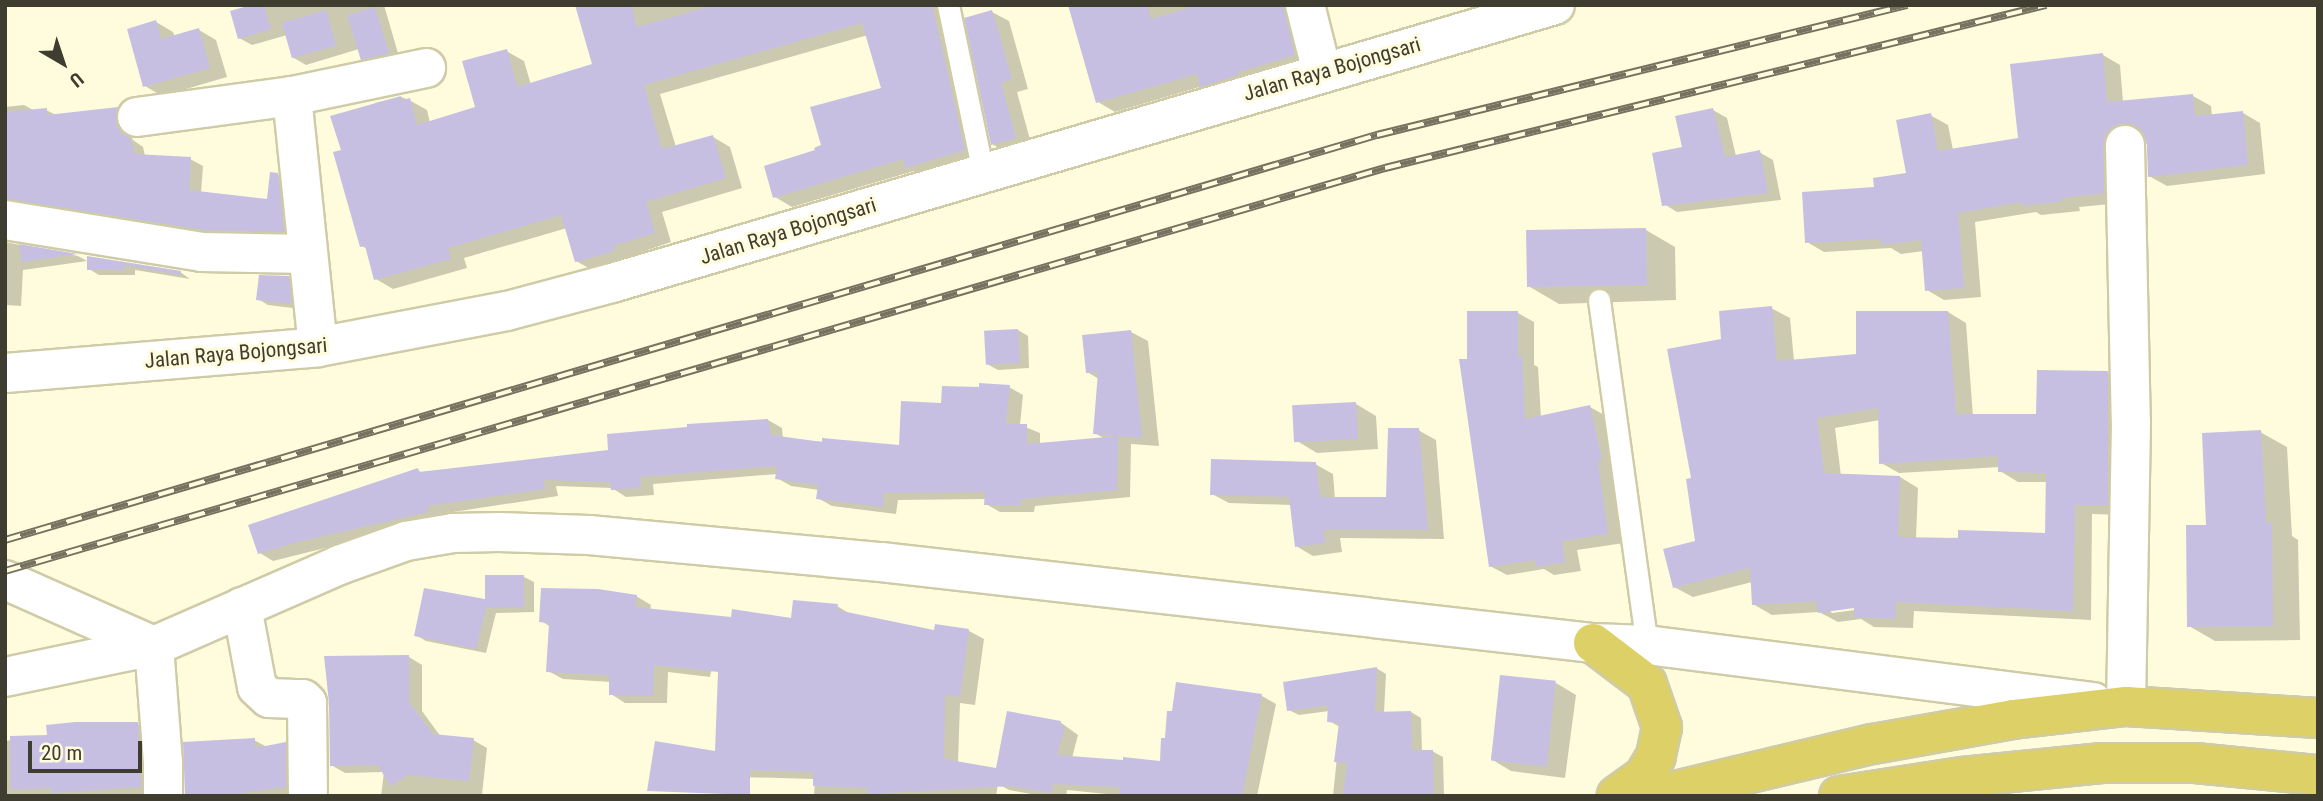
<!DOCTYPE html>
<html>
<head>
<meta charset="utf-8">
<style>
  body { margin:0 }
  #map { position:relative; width:2323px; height:801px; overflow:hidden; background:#fffcde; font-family:"Roboto Condensed",sans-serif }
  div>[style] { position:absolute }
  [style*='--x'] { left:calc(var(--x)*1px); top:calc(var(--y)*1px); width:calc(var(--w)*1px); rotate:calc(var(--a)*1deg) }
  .shadow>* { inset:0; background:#0003 }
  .building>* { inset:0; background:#c6bfe2; transform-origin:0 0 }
  .roads { filter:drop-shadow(2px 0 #cfcba7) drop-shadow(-2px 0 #cfcba7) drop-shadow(0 2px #cfcba7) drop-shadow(0 -2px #cfcba7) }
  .service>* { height:21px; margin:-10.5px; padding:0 10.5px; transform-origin:10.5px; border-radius:10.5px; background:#fff }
  .minor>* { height:38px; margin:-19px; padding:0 19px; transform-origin:19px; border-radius:19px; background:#fff }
  .tertiary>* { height:38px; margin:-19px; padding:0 19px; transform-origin:19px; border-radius:19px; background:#fff }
  .secondary>* { height:38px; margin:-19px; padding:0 19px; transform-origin:19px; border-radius:19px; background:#fff }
  .trunk>* { height:38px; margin:-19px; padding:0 19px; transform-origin:19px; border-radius:19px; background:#dcd066 }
  .rail>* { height:8px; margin-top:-4px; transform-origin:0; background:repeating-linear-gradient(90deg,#fffcde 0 16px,#757260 0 32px); box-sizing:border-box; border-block:2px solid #757260 }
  span { translate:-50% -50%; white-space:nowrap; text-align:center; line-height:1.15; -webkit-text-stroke:6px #fffcde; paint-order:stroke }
  .street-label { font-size:21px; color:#3f3d2f }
  .frame { position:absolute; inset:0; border:7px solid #3f3d2f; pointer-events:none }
  .north { position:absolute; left:28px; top:28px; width:70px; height:70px; -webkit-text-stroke:5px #fffcde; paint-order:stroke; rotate:141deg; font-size:19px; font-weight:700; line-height:28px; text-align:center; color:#3f3d2f }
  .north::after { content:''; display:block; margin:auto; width:24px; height:32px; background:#3f3d2f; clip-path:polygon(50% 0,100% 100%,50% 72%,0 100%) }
  .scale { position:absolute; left:28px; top:741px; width:114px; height:32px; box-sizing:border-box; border:4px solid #3f3d2f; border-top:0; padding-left:9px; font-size:21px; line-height:24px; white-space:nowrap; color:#3f3d2f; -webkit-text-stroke:5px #fffcde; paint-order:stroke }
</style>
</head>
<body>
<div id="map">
  <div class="shadow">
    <i style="clip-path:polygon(257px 5px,384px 5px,400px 60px,374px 65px,362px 58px,359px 49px,306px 65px,294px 58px,287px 35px,252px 45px,239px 38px)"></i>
    <i style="clip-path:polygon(577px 5px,947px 5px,981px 160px,924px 177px,914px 171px,792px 207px,775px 197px,883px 89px,868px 35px,660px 94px,676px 147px,713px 137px,730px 147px,742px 188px,662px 212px,671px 242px,630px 256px,631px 261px,594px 271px,576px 261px,567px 228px,464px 258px,467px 268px,393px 289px,376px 279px,367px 249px,362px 246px,343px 151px,375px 103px,401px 97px,409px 100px,427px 110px,430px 123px,477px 109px,506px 51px,524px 61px,531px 85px,594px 66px)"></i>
    <i style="clip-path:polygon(1070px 5px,1304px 5px,1312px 65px,1219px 95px,1203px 86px,1115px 112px,1098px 102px)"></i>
    <i style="clip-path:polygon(992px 12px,1009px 21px,1028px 89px,1017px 92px,1032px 147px,1009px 154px,992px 144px)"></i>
    <i style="clip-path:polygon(156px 22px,173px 32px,175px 37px,199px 30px,216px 40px,227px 77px,162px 96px,145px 86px)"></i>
    <i style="clip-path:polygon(2103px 55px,2120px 65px,2123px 102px,2193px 96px,2211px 106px,2212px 116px,2243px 113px,2260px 123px,2265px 174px,2167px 186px,2149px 176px,2146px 133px,2131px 136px,2121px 203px,2079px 207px,2080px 211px,2041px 215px,2036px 212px,1975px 222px,1981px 297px,1944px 300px,1927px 290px,1924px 251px,1901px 254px,1891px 248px,1824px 252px,1807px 242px,1876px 189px,1908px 175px,1930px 115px,1948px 125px,1953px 150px,2019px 139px)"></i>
    <i style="clip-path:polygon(24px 105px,35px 111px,46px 110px,56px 115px,118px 109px,130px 116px,128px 129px,133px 140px,143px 147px,145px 156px,190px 159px,203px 166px,201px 193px,269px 200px,277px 174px,290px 182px,296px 238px,218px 236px,5px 210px,5px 107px)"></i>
    <i style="clip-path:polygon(1713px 110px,1727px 118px,1736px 156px,1759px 152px,1773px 160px,1781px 200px,1677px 212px,1664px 204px,1684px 149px)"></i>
    <i style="clip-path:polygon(1646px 230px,1675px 247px,1676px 300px,1559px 304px,1530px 287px)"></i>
    <i style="clip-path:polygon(5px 242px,78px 256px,87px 261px,23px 270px,21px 306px,5px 305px)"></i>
    <i style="clip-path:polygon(89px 258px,180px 272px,190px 279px,135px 270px,135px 275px,99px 275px,89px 269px)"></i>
    <i style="clip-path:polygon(288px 277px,298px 283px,301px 309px,268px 305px,258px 299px)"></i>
    <i style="clip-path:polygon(evenodd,1771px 308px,1790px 318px,1794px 361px,1858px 355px,1948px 312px,1966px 323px,1973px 416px,2038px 416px,2108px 373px,2126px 383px,2125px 515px,2092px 514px,2091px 620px,1914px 611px,1913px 628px,1874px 627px,1861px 619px,1838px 622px,1819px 612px,1772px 615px,1753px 604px,1752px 582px,1693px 597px,1674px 587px,1697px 542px,1693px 479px,1723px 340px,1771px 308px,1880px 420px,1881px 463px,1899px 473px,2000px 467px,2000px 471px,2018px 482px,2047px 482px,2047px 535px,1916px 539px,1918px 488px,1900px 477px,1841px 476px,1835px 428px,1880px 420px,1771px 308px,1863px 605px,1863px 609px,1832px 613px,1829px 610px,1863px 605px)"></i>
    <i style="clip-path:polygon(1518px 313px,1534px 322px,1534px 365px,1538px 367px,1541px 418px,1590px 407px,1606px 416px,1624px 543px,1577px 550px,1581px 571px,1554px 575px,1544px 569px,1507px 575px,1490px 566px,1469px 361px)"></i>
    <i style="clip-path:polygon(1018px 330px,1028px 336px,1029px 368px,998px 370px,987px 364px)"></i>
    <i style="clip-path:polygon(1131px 332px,1148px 341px,1159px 446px,1131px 444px,1130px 497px,1035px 506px,1034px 512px,1000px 512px,986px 504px,986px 499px,898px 500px,896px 514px,832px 506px,818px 498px,819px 490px,791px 486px,777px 478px,778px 474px,653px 484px,654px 495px,626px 497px,612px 488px,556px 486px,558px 496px,440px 514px,441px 519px,273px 561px,260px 553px,418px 470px,424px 474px,610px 451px,768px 420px,782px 428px,783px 439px,901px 447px,942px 405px,981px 389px,1009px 387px,1023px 395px,1020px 425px,1040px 433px,1040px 445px,1105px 439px,1095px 433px,1099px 379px,1087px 372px)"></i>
    <i style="clip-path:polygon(1356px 404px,1376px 416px,1378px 449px,1317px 453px,1297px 441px)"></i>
    <i style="clip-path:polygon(1418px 430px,1436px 440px,1444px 539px,1340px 538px,1342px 552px,1313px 556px,1296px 546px,1291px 505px,1229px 503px,1212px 494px,1315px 464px,1333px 474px,1335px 499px,1388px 499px)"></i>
    <i style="clip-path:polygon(2260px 432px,2287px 447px,2292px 536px,2298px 540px,2300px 640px,2215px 641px,2189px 626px,2208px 526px)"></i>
    <i style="clip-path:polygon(487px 577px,524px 577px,534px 582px,534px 612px,496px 613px,486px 653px,426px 641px,416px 635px,487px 601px)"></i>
    <i style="clip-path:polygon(636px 596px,651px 605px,650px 610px,720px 624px,710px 677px,668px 672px,667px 703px,625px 703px,611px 694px,611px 682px,563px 679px,548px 671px,551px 627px,541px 621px)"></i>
    <i style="clip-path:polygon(837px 606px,852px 615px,935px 632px,969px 631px,984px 639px,975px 705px,960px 703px,958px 763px,997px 775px,1060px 722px,1078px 735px,1072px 758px,1162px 763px,1178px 684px,1262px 696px,1276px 704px,1257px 796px,1126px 796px,1067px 790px,1066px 796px,1042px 796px,1009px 790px,998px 784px,996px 796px,814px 796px,815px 779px,740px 777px,793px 620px)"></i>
    <i style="clip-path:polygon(409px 657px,422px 665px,422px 711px,441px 737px,473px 740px,487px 748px,482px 795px,487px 796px,381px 796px,384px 772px,345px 773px,331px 765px)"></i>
    <i style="clip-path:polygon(1376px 668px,1386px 674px,1384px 713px,1411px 712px,1421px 718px,1422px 752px,1432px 751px,1443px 757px,1444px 796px,1333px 796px,1340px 727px,1329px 721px,1329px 711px,1299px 715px,1289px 710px)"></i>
    <i style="clip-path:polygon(1502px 677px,1556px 683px,1576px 695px,1565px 778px,1511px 771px,1491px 759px)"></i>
    <i style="clip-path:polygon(138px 724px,154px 733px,158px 796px,5px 796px,5px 741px)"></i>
    <i style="clip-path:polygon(254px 740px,267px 747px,285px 744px,301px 753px,303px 796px,187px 796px)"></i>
  </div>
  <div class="building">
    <i style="clip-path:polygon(251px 5px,264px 5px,271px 29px,238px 39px,230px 11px)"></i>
    <i style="clip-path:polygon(575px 5px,631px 5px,637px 27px,715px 5px,932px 5px,965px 150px,905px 168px,903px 159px,773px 198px,764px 166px,815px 150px,814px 148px,821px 145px,810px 107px,881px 88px,862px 23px,644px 85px,662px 149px,713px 135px,726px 178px,646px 202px,655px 233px,613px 246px,615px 251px,575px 262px,561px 215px,448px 248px,451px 259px,374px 280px,365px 246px,360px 247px,333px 152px,341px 150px,330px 116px,401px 96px,402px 100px,410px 98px,417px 125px,475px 107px,462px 61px,507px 49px,517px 87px,592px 64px)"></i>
    <i style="clip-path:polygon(1068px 5px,1147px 5px,1151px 19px,1199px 5px,1284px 5px,1295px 55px,1238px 72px,1239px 75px,1200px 87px,1197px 74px,1096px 103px)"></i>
    <i style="left:375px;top:7px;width:48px;height:29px;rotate:73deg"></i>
    <i style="left:326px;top:10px;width:37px;height:46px;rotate:74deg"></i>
    <i style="clip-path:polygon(992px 10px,1012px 79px,1001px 83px,1016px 138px,991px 145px,964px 18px)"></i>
    <i style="clip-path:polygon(156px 20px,161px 39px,199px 28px,210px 68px,143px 87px,127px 29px)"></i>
    <i style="clip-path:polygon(2103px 53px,2107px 102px,2193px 94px,2195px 116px,2243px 111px,2248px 165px,2148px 177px,2147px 145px,2143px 133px,2136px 126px,2125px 123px,2114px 126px,2106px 134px,2103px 145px,2104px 193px,2062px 198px,2063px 201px,2022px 206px,2022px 202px,1958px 213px,1964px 288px,1925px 291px,1921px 240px,1881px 245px,1881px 239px,1805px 243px,1802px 192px,1874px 187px,1873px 178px,1906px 173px,1896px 120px,1931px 113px,1938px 151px,2018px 138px,2010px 64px)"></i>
    <i style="clip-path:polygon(118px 107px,116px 121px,120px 131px,130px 138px,135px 154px,191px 157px,189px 190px,267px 199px,270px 172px,278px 173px,284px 232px,204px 230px,5px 199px,5px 112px,47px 108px,47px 115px)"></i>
    <i style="clip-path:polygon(1713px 108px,1725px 157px,1760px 150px,1768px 193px,1662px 206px,1652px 153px,1682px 147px,1675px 116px)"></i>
    <i style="left:1646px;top:228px;width:57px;height:120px;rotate:89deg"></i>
    <i style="clip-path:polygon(19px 244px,78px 254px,22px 262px)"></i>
    <i style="clip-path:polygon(87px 256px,181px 271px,180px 275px,125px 265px,125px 270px,87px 270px)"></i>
    <i style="clip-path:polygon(259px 275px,289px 276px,292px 304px,256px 300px)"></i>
    <i style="clip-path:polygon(evenodd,1772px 306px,1777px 361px,1856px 354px,1856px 311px,1948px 311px,1956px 414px,2036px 414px,2037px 370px,2108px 371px,2108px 505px,2075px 505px,2073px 611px,1896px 602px,1895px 619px,1854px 617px,1854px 608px,1818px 613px,1816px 601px,1752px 605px,1750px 568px,1673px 588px,1663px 549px,1695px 541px,1686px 479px,1691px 478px,1667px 349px,1721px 339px,1719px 311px,1772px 306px,1878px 408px,1879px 464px,1998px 456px,1998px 472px,2046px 473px,2045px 533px,1958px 530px,1958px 538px,1898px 537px,1900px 476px,1824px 473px,1817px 418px,1878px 408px)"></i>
    <i style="clip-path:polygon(1467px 311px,1518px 311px,1518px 356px,1522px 356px,1525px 419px,1590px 405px,1602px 460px,1598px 461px,1608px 534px,1562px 541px,1565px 562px,1536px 567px,1535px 560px,1489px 567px,1459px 359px,1467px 359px)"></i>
    <i style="left:1018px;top:329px;width:34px;height:34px;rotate:87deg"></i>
    <i style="clip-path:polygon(1131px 330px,1142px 438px,1093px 434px,1098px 372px,1086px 373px,1082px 335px)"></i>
    <i style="clip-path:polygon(979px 383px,1010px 385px,1006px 424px,1027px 424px,1027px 444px,1118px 436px,1117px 490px,1021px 499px,1021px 505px,984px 505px,985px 492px,884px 493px,883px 507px,816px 499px,818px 485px,775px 479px,777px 466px,640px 477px,641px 488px,611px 490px,610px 482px,544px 480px,545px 489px,427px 506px,428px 512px,297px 542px,258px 554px,248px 525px,418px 468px,419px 472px,608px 450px,607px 434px,687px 427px,687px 424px,768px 419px,771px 435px,822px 442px,822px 438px,899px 445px,901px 401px,941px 403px,942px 386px,979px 387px)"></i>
    <i style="left:1356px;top:402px;width:37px;height:64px;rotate:87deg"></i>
    <i style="clip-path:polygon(1388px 428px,1419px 428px,1428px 530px,1324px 530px,1325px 543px,1295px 547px,1289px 497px,1210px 495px,1211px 459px,1316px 462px,1320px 497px,1386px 497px)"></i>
    <i style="clip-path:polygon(2261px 430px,2266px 523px,2272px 523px,2273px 626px,2187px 627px,2186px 525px,2206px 525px,2202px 433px)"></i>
    <i style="clip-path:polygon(485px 575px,524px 575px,524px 607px,486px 608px,476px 649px,414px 636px,424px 588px,485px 599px)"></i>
    <i style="clip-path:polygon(541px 588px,598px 589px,637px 595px,635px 607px,731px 617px,732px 609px,791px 618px,793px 600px,838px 604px,837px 610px,934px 630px,935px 624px,969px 629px,960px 697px,945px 695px,944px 759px,996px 768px,1007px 711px,1061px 721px,1060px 725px,1065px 726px,1057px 755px,1123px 760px,1123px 757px,1160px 761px,1161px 738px,1165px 738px,1167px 711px,1172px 711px,1176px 682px,1262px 694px,1242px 796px,1136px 796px,1119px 794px,1120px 787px,1053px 784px,1052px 793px,1012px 786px,868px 794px,867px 788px,813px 786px,813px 772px,750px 770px,750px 795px,647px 791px,655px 741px,715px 751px,718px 672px,654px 665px,653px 696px,609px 695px,609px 675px,546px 672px,549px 623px,539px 622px)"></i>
    <i style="clip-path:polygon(409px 655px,409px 702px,433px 734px,474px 738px,469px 781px,408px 775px,390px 786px,378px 765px,330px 766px,329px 703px,324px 656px)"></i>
    <i style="clip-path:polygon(1377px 667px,1375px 712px,1411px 711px,1412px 750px,1433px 750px,1434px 796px,1343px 796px,1347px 763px,1334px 762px,1339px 723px,1327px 722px,1328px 705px,1287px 711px,1283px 682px)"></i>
    <i style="left:1500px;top:675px;width:56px;height:86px;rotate:6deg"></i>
    <i style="clip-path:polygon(75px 722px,138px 722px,141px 787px,52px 793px,51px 788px,11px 790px,10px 736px,47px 735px,46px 725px)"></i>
    <i style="clip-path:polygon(255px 738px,255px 748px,286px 742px,286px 787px,221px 796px,185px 796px,183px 742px)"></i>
  </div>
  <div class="roads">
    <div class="service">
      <i style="--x:948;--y:5;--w:172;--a:78.2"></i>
      <i style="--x:1599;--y:300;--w:348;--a:82.1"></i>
    </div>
    <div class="minor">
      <i style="--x:1305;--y:5;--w:69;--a:75.8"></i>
      <i style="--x:292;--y:96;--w:252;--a:84.1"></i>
      <i style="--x:137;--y:117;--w:156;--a:-7.7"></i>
      <i style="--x:292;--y:96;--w:137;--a:-11.8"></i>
      <i style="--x:2125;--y:145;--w:277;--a:88.8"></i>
      <i style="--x:2131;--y:422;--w:284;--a:91"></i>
      <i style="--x:5;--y:220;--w:200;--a:9.2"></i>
      <i style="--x:202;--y:252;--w:105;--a:1.1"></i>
      <i style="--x:242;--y:607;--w:81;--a:79.4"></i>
      <i style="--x:257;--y:687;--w:16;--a:43"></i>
      <i style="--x:269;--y:698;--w:34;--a:2"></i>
      <i style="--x:303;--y:699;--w:6;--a:45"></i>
      <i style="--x:307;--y:703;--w:93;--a:89.4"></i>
      <i style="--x:154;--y:646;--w:116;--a:85.6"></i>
      <i style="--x:163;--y:762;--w:34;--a:90"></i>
    </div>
    <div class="tertiary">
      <i style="--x:5;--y:373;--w:314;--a:-4.7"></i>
      <i style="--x:318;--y:347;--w:192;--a:-10.8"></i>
      <i style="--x:507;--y:311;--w:109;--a:-14.9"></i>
      <i style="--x:612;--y:283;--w:983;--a:-16.43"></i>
    </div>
    <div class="secondary">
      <i style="--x:5;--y:580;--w:163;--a:23.9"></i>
      <i style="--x:5;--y:677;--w:152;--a:-11.8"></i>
      <i style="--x:154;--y:646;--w:202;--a:-23.6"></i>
      <i style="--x:339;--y:565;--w:71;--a:-19.7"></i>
      <i style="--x:406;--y:541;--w:48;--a:-9.7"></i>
      <i style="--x:453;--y:533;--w:46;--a:-1.2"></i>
      <i style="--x:499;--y:532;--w:90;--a:1.9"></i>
      <i style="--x:589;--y:535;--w:293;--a:5.3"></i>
      <i style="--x:881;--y:562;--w:717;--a:6.49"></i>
      <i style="--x:1593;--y:643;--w:54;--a:2.1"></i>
      <i style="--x:1647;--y:645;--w:450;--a:7.3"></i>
    </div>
    <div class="trunk">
      <i style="--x:1593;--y:643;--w:68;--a:37.2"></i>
      <i style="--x:1647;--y:684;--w:46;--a:70.8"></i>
      <i style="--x:1662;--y:727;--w:30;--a:102"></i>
      <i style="--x:1656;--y:756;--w:23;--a:121"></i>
      <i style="--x:1644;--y:776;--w:34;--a:144"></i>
      <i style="--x:1654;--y:796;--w:225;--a:-13.4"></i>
      <i style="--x:1873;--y:744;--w:142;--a:-10.1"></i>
      <i style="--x:2013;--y:719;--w:114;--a:-6.6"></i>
      <i style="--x:2126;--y:706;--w:192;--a:3.6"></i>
      <i style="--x:1839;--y:796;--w:124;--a:-8.8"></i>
      <i style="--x:1962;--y:777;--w:141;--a:-5.7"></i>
      <i style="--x:2102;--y:763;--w:93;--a:0"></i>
      <i style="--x:2195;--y:763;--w:124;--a:5.6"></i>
    </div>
  </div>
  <div class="rail">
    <i style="--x:5;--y:540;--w:1431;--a:-16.45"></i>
    <i style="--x:1377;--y:135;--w:546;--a:-13.78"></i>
    <i style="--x:5;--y:571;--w:1438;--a:-16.28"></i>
    <i style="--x:1385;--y:168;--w:681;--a:-13.85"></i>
  </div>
  <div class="street-label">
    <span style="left:1332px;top:69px;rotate:-16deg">Jalan Raya Bojongsari</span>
    <span style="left:788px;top:231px;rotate:-17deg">Jalan Raya Bojongsari</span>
    <span style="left:236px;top:353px;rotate:-5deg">Jalan Raya Bojongsari</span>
  </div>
  <div class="frame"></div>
  <div class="north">U</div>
  <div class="scale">20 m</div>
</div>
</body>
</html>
